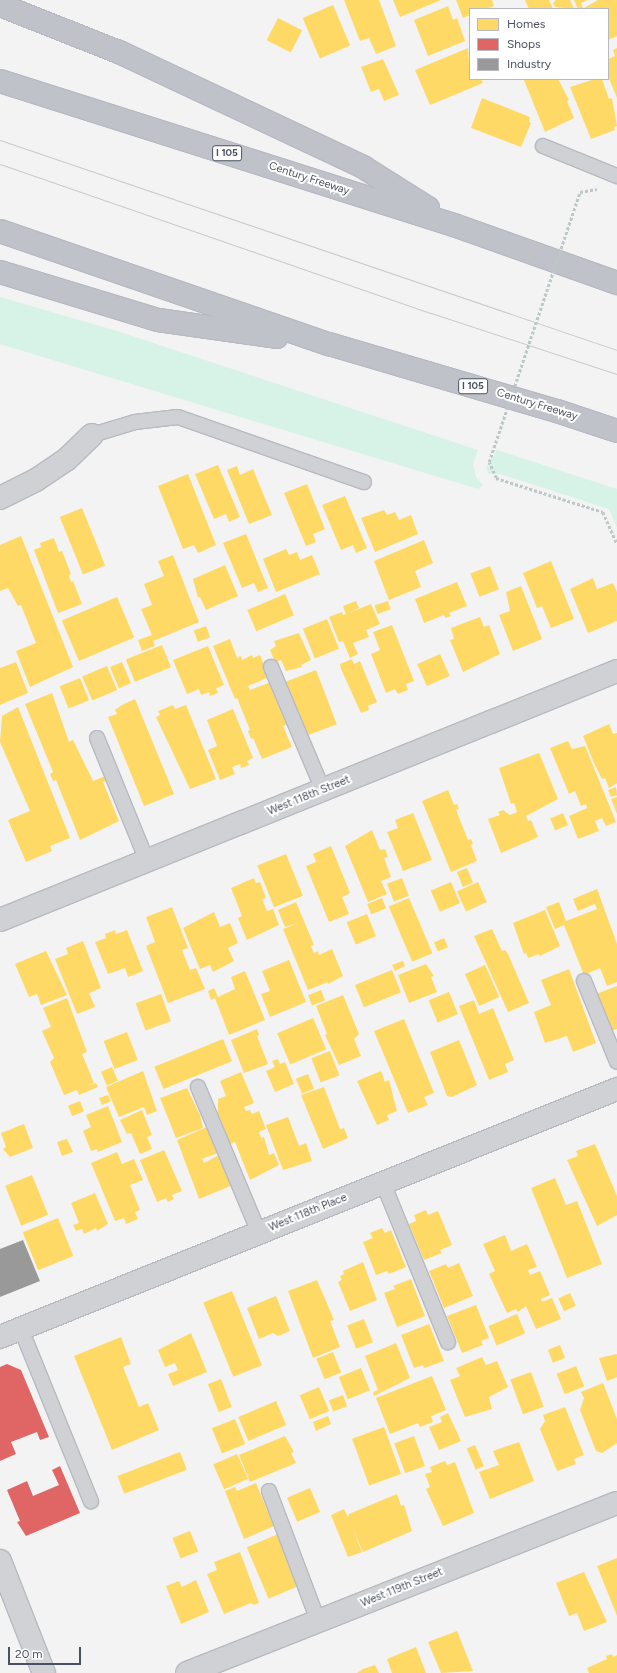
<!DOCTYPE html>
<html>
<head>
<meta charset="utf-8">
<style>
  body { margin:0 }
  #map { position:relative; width:617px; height:1673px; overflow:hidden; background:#f3f3f3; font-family:Figtree,sans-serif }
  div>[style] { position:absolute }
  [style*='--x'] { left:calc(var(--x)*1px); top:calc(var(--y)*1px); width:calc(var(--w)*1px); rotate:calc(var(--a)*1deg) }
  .green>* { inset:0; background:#d7f2e6 }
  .homes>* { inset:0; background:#ffd966; transform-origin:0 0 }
  .shops>* { inset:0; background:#e06666 }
  .industry>* { inset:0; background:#999 }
  .path>* { height:2.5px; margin-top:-1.25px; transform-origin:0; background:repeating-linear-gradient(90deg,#bbc8c6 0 3px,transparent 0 5px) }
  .roads { filter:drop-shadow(1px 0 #b7bac3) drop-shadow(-1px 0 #b7bac3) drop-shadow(0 1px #b7bac3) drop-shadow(0 -1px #b7bac3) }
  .service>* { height:14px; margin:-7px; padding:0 7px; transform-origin:7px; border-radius:7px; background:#cfd1d4 }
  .minor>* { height:22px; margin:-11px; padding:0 11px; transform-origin:11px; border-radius:11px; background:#cfd1d4 }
  .secondary>* { height:22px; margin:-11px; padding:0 11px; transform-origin:11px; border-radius:11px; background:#d0d2d5 }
  .motorway>* { height:22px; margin:-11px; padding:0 11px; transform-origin:11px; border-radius:11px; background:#bfc3c9 }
  .tram>* { height:1px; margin:-0.5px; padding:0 0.5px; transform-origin:0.5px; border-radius:0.5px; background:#c9cacd }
  .path-bridge>* { height:2.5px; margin-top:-1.25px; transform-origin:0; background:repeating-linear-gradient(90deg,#bbc8c6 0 3px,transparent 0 5px) }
  span { translate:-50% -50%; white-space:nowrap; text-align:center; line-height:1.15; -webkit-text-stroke:4px #fff; paint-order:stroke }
  .shield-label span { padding:1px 3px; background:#fff; border:1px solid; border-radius:3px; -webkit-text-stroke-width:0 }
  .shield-label { font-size:10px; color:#495161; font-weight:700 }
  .street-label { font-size:11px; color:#495161 }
  .legend { position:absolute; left:469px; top:8px; width:140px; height:72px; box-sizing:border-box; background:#fff; border:1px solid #b6b9c0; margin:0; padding:5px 7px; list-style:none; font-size:12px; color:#495161 }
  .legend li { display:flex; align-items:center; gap:8px; height:20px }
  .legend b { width:20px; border:1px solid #b6b9c0 }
  .scale { position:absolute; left:8px; top:1647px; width:73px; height:18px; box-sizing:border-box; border:2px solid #495161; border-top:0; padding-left:5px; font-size:12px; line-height:14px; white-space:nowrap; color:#495161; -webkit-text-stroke:3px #fff; paint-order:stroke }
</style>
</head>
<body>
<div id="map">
  <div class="green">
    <i style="clip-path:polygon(0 297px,117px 331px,478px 450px,473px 465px,476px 477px,483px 485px,478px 489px,0 344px)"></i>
    <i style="clip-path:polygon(497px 450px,617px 489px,617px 528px,609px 509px,500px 474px,488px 474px,486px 467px)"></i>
  </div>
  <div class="homes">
    <i style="clip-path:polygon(344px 0,379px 0,396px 46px,376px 54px,369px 38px,360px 41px)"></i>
    <i style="clip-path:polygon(393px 0,441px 0,400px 17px)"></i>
    <i style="clip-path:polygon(456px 0,492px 0,494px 6px,485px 9px,470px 9px,470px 15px,463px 18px)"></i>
    <i style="clip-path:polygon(525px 0,549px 0,553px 9px,529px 9px)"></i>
    <i style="clip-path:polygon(556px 0,570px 0,574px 9px,555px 7px,553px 3px)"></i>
    <i style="clip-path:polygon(574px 0,588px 0,581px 3px,583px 8px,578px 9px)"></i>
    <i style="clip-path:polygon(598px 0,617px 0,617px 36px,608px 40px,608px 9px,584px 8px)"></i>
    <i style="left:333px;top:5px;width:44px;height:33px;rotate:67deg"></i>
    <i style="clip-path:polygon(448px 6px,453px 20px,457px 18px,465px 41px,428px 56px,414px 20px)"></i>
    <i style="left:278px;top:18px;width:27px;height:25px;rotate:27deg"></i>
    <i style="clip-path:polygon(468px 48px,470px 79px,481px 79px,483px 83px,430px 105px,415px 70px)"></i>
    <i style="clip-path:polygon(617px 48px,617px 98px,608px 76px,608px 59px,615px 56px,613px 50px)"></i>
    <i style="clip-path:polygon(383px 59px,399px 95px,384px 101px,379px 89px,371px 92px,361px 67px)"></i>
    <i style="clip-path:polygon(528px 79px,558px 79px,569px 100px,567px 101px,574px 118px,545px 132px,524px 80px)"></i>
    <i style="clip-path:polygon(595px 79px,602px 79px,609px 99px,612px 98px,617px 126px,614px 127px,615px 130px,591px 139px,570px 87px)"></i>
    <i style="clip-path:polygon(482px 98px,530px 117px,529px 122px,531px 123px,521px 147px,471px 128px)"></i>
    <i style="clip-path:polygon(218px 465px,240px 517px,229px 522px,226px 514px,214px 519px,195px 474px)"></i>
    <i style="clip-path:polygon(237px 466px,240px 475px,253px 469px,272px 515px,249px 524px,227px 470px)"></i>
    <i style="clip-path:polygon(188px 474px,216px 545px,198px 553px,194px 545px,183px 549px,158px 486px)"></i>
    <i style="clip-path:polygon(307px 484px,325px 529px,313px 534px,316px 542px,306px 546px,284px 493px)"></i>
    <i style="clip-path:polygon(345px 496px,367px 548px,356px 553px,353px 545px,341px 550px,322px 505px)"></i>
    <i style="left:82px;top:508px;width:62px;height:24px;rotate:68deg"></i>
    <i style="clip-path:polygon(384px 510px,387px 515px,395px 512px,399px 520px,411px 515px,418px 534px,375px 552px,361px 518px)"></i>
    <i style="clip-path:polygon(246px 534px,268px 588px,258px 592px,254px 583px,242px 588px,223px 543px)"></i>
    <i style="clip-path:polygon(21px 536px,73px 667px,30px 687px,16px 651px,36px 643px,21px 605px,18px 606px,8px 588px,0 591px,0 545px)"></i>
    <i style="clip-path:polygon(54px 538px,59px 552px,62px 551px,71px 574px,69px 575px,71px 582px,73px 581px,82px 604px,58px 613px,34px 550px,41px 547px,40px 543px)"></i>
    <i style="clip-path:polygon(424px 540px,433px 563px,415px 571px,421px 587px,389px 600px,374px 561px)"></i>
    <i style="clip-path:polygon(286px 549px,289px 555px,297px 552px,300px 560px,312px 555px,320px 574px,276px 592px,263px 559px)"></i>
    <i style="clip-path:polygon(173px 555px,199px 622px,153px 641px,155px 646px,142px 651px,138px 640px,152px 635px,141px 609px,152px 605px,144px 584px,164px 576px,158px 561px)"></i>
    <i style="clip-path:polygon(551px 561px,574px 619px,551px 628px,542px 606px,537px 608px,523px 573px)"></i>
    <i style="clip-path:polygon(225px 565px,238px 596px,206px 610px,200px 597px,198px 598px,193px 579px)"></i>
    <i style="left:490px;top:566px;width:25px;height:21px;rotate:69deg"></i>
    <i style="clip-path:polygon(593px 578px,597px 589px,613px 583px,617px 592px,617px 621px,588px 633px,570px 589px)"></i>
    <i style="clip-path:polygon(457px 582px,467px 606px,449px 613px,451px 616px,446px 618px,444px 615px,424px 623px,415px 599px)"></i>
    <i style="clip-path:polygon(521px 586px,542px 639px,513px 651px,499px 615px,510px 611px,506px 592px)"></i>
    <i style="left:285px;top:594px;width:23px;height:41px;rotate:67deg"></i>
    <i style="left:117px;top:597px;width:44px;height:60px;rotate:67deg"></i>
    <i style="clip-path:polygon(356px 601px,359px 608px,349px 613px,371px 604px,380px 624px,366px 630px,369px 637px,353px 643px,358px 654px,350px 658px,343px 641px,339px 642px,329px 617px,342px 612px,343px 615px,346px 614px,343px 606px)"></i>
    <i style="left:388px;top:601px;width:9px;height:14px;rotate:72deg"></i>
    <i style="clip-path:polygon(480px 617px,484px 627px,489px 625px,500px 654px,463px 672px,450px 640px,454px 639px,451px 628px)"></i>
    <i style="left:327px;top:619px;width:32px;height:26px;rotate:68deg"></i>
    <i style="clip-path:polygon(392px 625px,414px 681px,406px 684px,408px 690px,398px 694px,395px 689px,386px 693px,371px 654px,380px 650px,373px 632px)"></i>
    <i style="left:206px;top:626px;width:12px;height:13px;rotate:70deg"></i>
    <i style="clip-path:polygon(299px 633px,311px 660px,301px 665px,302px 667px,286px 671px,281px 660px,275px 662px,270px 650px,276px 646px,274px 641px)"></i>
    <i style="clip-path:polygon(230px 639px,237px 658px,241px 656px,242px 660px,252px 655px,253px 658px,260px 655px,269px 677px,248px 686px,250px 690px,271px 682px,288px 724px,283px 726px,292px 747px,262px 759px,253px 738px,251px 739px,248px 731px,250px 730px,237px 698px,235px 699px,213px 646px)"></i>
    <i style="left:162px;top:645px;width:24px;height:39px;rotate:68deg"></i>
    <i style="clip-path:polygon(208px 646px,224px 685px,216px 688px,218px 693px,210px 696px,209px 692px,201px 695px,199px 689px,187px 694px,173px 660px)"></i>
    <i style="left:440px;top:654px;width:24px;height:25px;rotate:66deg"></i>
    <i style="clip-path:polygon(352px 659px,354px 664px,360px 661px,377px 702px,368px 706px,369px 710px,361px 713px,341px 669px,340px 664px)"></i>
    <i style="clip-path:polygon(16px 662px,28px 693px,0 705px,0 668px)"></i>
    <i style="left:122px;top:662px;width:23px;height:13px;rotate:67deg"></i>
    <i style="left:107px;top:666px;width:26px;height:27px;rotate:67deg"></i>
    <i style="left:316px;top:670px;width:58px;height:34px;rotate:69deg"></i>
    <i style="left:80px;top:678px;width:24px;height:22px;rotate:68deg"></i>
    <i style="clip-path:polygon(52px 693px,69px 742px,73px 740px,93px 781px,105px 776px,107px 781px,103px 782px,119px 821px,80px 840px,56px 780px,53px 781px,50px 774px,53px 772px,25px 704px)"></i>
    <i style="clip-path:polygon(135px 699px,174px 794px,144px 806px,108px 717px,117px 714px,115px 710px,122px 705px)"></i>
    <i style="clip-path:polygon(173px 705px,175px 709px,186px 705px,216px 779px,190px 789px,156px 717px,160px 715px,158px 711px)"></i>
    <i style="clip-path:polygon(18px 707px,70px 838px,50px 846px,52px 851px,26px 862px,8px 820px,30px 811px,0 742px,2px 716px)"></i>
    <i style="clip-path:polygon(233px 709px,253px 758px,247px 761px,249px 765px,241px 768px,240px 764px,232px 767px,235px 774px,220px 780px,208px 750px,217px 746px,207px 720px)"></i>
    <i style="clip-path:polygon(609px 724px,613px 734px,617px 733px,617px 783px,609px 788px,605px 778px,602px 779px,594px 763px,583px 736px)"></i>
    <i style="clip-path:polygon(568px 741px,572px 749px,585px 746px,616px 822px,606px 826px,602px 818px,595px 821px,599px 831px,578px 839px,569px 816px,587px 808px,586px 804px,581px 806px,575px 791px,569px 794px,550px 748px)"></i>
    <i style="clip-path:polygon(539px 753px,558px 799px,526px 816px,528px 821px,531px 820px,538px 837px,501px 853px,488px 819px,500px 815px,498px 812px,503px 810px,510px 815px,517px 812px,514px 803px,511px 804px,499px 768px)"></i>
    <i style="clip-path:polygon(616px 787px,617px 795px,611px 797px,608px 790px)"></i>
    <i style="clip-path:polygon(448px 790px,454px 805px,457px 804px,459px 809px,456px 810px,468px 840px,471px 839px,473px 844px,471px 845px,477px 861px,451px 872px,422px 801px)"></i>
    <i style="clip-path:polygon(617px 797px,617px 814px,611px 799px)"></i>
    <i style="clip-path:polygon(413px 813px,432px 860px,403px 871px,387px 832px,398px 828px,395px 820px)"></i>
    <i style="left:563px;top:813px;width:13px;height:14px;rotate:67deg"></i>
    <i style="clip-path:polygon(372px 830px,380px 850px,385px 849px,388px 857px,384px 858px,391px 877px,381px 881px,387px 894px,368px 902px,345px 846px)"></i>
    <i style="clip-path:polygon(331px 846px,350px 893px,342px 897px,349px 914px,329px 922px,306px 866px,316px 862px,313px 854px)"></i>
    <i style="left:286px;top:854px;width:45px;height:31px;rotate:68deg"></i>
    <i style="left:467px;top:868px;width:16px;height:11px;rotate:68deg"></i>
    <i style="clip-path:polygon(254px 878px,256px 883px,260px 882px,266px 898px,262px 899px,267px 911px,273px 909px,279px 925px,247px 940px,238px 918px,242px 916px,231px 888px)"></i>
    <i style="left:402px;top:878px;width:19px;height:16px;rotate:69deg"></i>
    <i style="left:451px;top:882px;width:23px;height:22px;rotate:67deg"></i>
    <i style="left:478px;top:882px;width:22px;height:23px;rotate:66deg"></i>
    <i style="clip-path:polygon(597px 889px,617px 944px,617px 982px,607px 986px,600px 968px,584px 975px,564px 925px,555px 929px,546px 907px,559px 902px,566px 921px,597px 909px,595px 904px,578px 911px,573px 899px)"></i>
    <i style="left:382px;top:898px;width:11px;height:16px;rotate:68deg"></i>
    <i style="left:409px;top:898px;width:60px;height:22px;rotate:67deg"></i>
    <i style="clip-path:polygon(296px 902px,314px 945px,311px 946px,314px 953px,318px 951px,319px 955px,332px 949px,343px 976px,328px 984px,328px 982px,308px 990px,283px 929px,298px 923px,285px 927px,278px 910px)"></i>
    <i style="clip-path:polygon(172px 907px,188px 948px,182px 950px,190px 970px,196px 968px,205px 989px,168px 1003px,146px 946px,155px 942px,146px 917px)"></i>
    <i style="clip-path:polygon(545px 910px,560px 946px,540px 956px,539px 954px,528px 958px,526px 953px,524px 954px,513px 923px)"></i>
    <i style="clip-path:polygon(214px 912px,220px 927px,230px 923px,238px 943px,228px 948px,234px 961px,213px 972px,210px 965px,200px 969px,183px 928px)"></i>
    <i style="left:367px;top:914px;width:24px;height:22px;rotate:68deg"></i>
    <i style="clip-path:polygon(492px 929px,502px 951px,505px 950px,508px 954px,529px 1003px,508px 1012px,474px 936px)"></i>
    <i style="clip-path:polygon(115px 930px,116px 934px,127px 930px,143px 971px,128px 977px,125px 968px,108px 974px,95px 942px,106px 938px,105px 934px)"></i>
    <i style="left:444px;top:938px;width:10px;height:11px;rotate:66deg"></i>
    <i style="clip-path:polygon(83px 941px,101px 988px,89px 993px,95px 1007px,77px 1014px,55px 959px,68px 954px,66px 948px)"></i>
    <i style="clip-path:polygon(46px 951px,67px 995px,41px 1005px,37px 994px,29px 997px,15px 964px)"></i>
    <i style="clip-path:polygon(289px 960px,306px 1002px,270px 1017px,261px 994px,270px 991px,262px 971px)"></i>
    <i style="clip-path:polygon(403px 961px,405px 966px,395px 971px,392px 965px)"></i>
    <i style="clip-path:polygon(426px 964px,434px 976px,431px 977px,437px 992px,409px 1003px,398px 975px)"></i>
    <i style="left:485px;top:965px;width:35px;height:22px;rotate:66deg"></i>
    <i style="clip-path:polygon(569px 969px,596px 1043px,573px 1052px,567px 1036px,545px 1043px,534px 1012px,551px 1005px,541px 980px)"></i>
    <i style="left:392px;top:970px;width:24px;height:40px;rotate:68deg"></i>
    <i style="clip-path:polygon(245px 971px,265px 1020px,229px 1035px,215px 998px,211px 1000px,208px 991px,214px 988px,218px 997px,235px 989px,231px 977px)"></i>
    <i style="clip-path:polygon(617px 986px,617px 1029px,611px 1031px,596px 994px)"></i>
    <i style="left:321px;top:990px;width:11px;height:14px;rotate:68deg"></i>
    <i style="left:449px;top:992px;width:24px;height:22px;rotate:68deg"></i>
    <i style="left:161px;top:994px;width:29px;height:27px;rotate:70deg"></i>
    <i style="clip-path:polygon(343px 995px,359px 1034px,354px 1039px,361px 1056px,339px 1065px,325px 1035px,327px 1034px,316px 1006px)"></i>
    <i style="clip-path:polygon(67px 998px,87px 1052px,82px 1054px,94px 1083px,85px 1086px,96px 1083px,98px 1087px,79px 1095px,77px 1090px,64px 1095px,50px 1062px,54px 1058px,42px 1031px,51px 1027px,43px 1008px)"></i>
    <i style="clip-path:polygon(474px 1000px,479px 1014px,493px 1008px,514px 1060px,505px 1064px,508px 1072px,489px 1080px,459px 1006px)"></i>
    <i style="left:313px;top:1018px;width:34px;height:39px;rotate:67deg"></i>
    <i style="clip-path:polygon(404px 1019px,434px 1093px,424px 1097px,428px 1105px,408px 1113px,374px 1031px)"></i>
    <i style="clip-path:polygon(257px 1029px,259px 1035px,257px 1036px,268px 1064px,244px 1073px,231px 1040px)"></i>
    <i style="left:127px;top:1032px;width:30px;height:25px;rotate:69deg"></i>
    <i style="left:223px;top:1039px;width:24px;height:74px;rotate:68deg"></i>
    <i style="clip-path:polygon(459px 1040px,477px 1085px,452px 1097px,447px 1096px,430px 1052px)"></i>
    <i style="left:330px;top:1051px;width:26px;height:20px;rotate:69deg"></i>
    <i style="clip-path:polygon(278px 1059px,280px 1064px,285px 1062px,294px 1084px,275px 1092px,266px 1071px,275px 1067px,272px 1061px)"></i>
    <i style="left:112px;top:1067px;width:15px;height:12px;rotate:67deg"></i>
    <i style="clip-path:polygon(143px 1071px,157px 1111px,147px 1115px,144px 1107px,119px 1117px,106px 1087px)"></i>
    <i style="clip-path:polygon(381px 1071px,385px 1082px,389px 1080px,397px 1111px,387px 1115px,389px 1120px,377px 1125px,357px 1081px)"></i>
    <i style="clip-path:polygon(241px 1072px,254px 1103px,244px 1107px,246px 1111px,250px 1110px,252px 1114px,259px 1111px,266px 1129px,259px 1132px,261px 1138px,264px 1137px,269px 1155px,274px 1153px,279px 1165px,250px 1180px,235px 1142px,230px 1144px,218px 1113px,218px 1099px,226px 1096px,220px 1081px)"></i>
    <i style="left:308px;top:1074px;width:16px;height:13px;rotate:68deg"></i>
    <i style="clip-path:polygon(324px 1087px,340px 1129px,344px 1128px,348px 1138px,323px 1149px,301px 1095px)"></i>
    <i style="clip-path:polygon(187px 1088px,200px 1115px,203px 1128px,176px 1138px,160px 1098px)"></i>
    <i style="clip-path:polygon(108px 1095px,111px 1101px,102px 1105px,99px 1098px)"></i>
    <i style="left:80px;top:1101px;width:11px;height:13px;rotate:68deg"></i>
    <i style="clip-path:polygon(108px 1106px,122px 1142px,98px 1152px,97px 1149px,91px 1151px,83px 1131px,91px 1127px,86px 1115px)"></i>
    <i style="clip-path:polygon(142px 1110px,152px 1135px,147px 1137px,152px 1149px,140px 1154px,131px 1133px,127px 1134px,120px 1120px)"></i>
    <i style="clip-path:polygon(288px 1117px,299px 1146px,306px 1143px,312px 1161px,283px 1170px,266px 1125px)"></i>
    <i style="clip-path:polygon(24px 1124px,33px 1148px,10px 1157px,3px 1149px,6px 1147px,1px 1133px)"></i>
    <i style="clip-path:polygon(207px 1127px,218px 1153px,202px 1159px,204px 1163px,221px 1154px,233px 1185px,199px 1199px,177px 1140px)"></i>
    <i style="clip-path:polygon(67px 1139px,73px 1152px,62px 1156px,57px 1142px)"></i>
    <i style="clip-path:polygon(595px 1144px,617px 1196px,617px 1215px,597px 1226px,567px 1160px,578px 1156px,576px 1151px)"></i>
    <i style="clip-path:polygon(164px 1150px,182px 1191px,172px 1195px,174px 1199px,168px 1202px,166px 1198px,157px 1202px,140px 1160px)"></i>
    <i style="clip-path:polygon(117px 1152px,122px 1164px,134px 1159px,143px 1180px,130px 1185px,140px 1210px,135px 1212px,138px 1219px,126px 1224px,124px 1218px,115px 1221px,91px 1163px)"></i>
    <i style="left:32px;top:1175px;width:43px;height:29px;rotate:68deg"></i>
    <i style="clip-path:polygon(555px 1178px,566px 1205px,577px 1201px,602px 1264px,567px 1278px,531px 1188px)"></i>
    <i style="clip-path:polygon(95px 1193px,108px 1224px,97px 1231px,96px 1228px,84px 1234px,82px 1229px,76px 1231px,73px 1225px,79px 1223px,71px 1203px)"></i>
    <i style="clip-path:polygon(426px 1210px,428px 1215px,438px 1211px,452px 1245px,440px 1250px,442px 1253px,424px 1260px,409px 1224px,416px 1221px,414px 1215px)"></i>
    <i style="left:58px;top:1218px;width:41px;height:38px;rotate:68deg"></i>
    <i style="clip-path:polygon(382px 1228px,385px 1233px,391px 1230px,406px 1267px,389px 1274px,387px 1271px,376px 1275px,363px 1242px,373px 1238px,370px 1233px)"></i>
    <i style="clip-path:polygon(505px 1235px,511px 1251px,527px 1244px,537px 1267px,528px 1270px,530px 1275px,540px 1271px,550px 1295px,541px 1299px,542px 1302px,552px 1298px,561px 1319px,536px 1329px,526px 1306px,518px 1312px,516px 1309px,507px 1313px,489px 1274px,495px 1271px,483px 1244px)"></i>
    <i style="clip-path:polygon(363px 1262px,377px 1300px,350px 1311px,338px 1282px,342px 1280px,340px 1276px,344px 1274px,343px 1271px)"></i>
    <i style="clip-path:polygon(459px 1263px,473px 1296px,444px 1308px,429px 1271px,446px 1264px,448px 1268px)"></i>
    <i style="clip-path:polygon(411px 1279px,425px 1316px,397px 1327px,384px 1293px,395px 1289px,393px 1286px)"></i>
    <i style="clip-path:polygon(317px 1280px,334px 1320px,330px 1321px,340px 1347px,313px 1358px,288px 1291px)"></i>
    <i style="left:232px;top:1291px;width:80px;height:31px;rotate:68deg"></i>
    <i style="left:570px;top:1293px;width:14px;height:13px;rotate:65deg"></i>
    <i style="clip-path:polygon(276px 1296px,290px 1331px,278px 1336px,273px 1333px,259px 1339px,247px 1308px)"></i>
    <i style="clip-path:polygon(476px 1305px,489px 1338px,481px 1341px,483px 1345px,462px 1353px,447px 1316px)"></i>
    <i style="left:517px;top:1314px;width:21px;height:31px;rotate:67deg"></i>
    <i style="left:364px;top:1319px;width:25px;height:18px;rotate:69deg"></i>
    <i style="clip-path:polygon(429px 1324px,444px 1361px,424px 1368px,423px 1365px,414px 1368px,401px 1335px)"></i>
    <i style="clip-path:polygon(191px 1333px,207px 1372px,173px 1386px,168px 1374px,178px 1370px,175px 1363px,165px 1367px,158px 1350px)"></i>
    <i style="clip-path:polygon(121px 1337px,131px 1364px,123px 1367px,139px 1407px,148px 1403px,159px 1430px,112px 1450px,74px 1356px)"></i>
    <i style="clip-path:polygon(396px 1343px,410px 1378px,374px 1396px,373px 1392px,378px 1390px,365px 1356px)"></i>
    <i style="left:560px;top:1345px;width:14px;height:13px;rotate:69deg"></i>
    <i style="left:333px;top:1352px;width:22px;height:18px;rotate:68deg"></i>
    <i style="clip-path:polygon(617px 1354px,617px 1377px,607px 1381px,599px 1358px)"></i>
    <i style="clip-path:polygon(482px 1357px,486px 1365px,497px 1361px,508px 1387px,489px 1397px,492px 1409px,465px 1417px,450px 1380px,460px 1376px,456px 1368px)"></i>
    <i style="left:576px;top:1366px;width:22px;height:21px;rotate:68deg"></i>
    <i style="left:361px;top:1368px;width:24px;height:24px;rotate:68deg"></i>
    <i style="left:531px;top:1372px;width:37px;height:22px;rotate:70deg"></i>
    <i style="clip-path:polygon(432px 1376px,446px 1410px,431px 1416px,433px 1422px,420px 1427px,418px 1423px,390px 1434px,376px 1398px)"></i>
    <i style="left:221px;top:1379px;width:30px;height:14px;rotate:69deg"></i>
    <i style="clip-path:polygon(603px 1383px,617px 1419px,617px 1443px,602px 1453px,596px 1451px,580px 1410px,584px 1398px,581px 1392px)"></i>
    <i style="left:319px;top:1387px;width:26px;height:21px;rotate:67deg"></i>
    <i style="left:343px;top:1395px;width:12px;height:15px;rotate:70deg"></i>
    <i style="left:276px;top:1401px;width:26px;height:41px;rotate:67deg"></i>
    <i style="clip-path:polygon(565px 1407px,584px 1455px,574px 1459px,576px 1464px,557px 1471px,540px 1429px,545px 1421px,543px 1415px)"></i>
    <i style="clip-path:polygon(448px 1413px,461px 1441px,439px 1450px,429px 1427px,442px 1422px,440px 1417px)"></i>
    <i style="clip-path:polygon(328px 1416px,331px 1424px,316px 1431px,313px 1422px)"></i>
    <i style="left:235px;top:1419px;width:27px;height:25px;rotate:68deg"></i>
    <i style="left:384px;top:1427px;width:50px;height:34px;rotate:70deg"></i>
    <i style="clip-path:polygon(285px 1436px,294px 1452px,291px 1453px,296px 1463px,250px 1482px,239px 1455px)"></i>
    <i style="left:414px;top:1436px;width:32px;height:21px;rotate:70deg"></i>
    <i style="clip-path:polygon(519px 1442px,534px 1481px,490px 1499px,479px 1472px,499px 1465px,493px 1451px)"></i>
    <i style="left:475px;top:1445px;width:23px;height:9px;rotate:67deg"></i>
    <i style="left:180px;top:1452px;width:19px;height:67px;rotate:69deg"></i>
    <i style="left:237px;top:1454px;width:27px;height:26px;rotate:66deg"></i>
    <i style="clip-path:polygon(445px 1461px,447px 1465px,455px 1462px,474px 1513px,443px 1526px,426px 1489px,430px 1487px,425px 1474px,432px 1472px,430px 1467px)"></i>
    <i style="clip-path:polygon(256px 1483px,274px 1526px,244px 1539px,225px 1491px,235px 1487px,237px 1491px)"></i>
    <i style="left:310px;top:1488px;width:26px;height:25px;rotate:67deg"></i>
    <i style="clip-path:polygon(397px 1494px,401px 1506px,404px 1505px,412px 1531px,363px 1552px,352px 1527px,362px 1552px,348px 1557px,331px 1515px,344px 1509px,348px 1517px,349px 1514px)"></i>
    <i style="left:190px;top:1531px;width:22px;height:19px;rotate:68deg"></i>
    <i style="left:278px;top:1534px;width:56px;height:34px;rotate:67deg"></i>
    <i style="clip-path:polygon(240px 1552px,259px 1603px,254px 1605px,251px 1603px,224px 1614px,207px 1574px,217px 1570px,214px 1562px)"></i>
    <i style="clip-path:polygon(617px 1558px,617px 1616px,597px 1566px)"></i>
    <i style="clip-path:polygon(584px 1572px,607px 1622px,584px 1631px,577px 1613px,569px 1616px,556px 1583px)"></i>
    <i style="clip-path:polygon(196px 1580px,209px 1612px,181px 1624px,166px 1586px,179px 1581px,182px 1587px)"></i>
    <i style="clip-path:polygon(457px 1631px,473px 1671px,441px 1673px,428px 1642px)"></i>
    <i style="clip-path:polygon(416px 1647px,426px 1673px,392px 1673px,387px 1659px)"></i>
    <i style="clip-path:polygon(612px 1654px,613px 1657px,617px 1655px,617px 1673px,589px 1673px,587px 1668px,607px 1659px,606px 1656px)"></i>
    <i style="clip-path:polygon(375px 1665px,379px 1673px,357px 1673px,363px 1669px)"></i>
  </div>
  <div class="shops">
    <i style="clip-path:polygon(7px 1364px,21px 1370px,49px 1437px,40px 1440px,37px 1432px,11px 1442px,16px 1454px,0 1461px,0 1367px)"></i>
    <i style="clip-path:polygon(60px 1466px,80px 1513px,26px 1536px,17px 1522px,20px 1521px,7px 1490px,27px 1481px,33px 1496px,59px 1485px,52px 1470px)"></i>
  </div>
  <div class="industry">
    <i style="clip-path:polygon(23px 1240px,40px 1281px,0 1297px,0 1249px)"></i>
  </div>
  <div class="path">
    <i style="--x:496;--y:478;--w:112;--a:17.6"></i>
    <i style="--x:603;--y:512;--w:35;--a:66"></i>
  </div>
  <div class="roads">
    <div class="service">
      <i style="--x:543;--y:146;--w:80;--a:22.1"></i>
      <i style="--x:92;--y:435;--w:45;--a:-16.8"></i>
      <i style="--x:135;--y:422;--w:43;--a:-6.6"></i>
      <i style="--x:178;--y:417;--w:197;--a:19.3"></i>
      <i style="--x:271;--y:667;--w:134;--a:67.1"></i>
      <i style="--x:97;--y:738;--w:133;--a:67.9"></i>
      <i style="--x:584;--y:981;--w:87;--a:67.8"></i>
      <i style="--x:198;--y:1087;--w:158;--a:67.3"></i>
      <i style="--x:383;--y:1183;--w:172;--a:67.8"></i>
      <i style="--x:21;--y:1329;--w:186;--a:67.9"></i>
      <i style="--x:269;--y:1491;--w:139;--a:69.3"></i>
    </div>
    <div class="minor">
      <i style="--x:0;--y:498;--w:40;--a:-26.6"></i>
      <i style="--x:36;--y:480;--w:36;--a:-34"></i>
      <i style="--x:66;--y:460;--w:36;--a:-44"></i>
      <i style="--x:0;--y:920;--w:665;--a:-21.98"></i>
      <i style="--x:0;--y:1337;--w:665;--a:-21.9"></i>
      <i style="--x:187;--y:1673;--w:462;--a:-21.6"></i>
    </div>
    <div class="secondary">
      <i style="--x:0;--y:1561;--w:120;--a:68.6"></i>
    </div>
    <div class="motorway">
      <i style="--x:0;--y:5;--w:128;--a:21.6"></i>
      <i style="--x:119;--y:52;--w:270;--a:25.2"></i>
      <i style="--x:363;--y:167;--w:77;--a:32.2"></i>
      <i style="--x:0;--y:81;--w:476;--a:17.6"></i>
      <i style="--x:454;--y:225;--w:173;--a:19.6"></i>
      <i style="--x:0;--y:231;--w:348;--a:19"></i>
      <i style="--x:329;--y:344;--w:238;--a:16.4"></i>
      <i style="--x:557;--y:411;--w:63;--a:18.4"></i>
      <i style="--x:0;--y:272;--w:165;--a:16.9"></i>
      <i style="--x:158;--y:320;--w:120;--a:8.1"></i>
    </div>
  </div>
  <div class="tram">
    <i style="--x:0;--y:140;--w:652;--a:18.8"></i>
    <i style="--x:0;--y:164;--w:456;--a:19.1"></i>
    <i style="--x:431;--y:313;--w:196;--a:18.2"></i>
  </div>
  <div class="path-bridge">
    <i style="--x:496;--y:478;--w:17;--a:-114"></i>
    <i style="--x:489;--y:462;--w:285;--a:-71.4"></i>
    <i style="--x:580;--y:192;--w:17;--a:-10"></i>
  </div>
  <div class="shield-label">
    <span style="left:227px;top:153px">I 105</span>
    <span style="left:473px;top:386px">I 105</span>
  </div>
  <div class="street-label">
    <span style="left:309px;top:179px;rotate:18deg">Century Freeway</span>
    <span style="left:537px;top:405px;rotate:17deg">Century Freeway</span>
    <span style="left:309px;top:796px;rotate:-22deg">West 118th Street</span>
    <span style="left:308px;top:1213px;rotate:-22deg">West 118th Place</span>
    <span style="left:402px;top:1588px;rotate:-22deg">West 119th Street</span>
  </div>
  <ul class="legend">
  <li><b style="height:11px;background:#ffd966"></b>Homes</li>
  <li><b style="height:11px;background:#e06666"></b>Shops</li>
  <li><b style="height:11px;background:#999"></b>Industry</li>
  </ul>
  <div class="scale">20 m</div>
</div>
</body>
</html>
